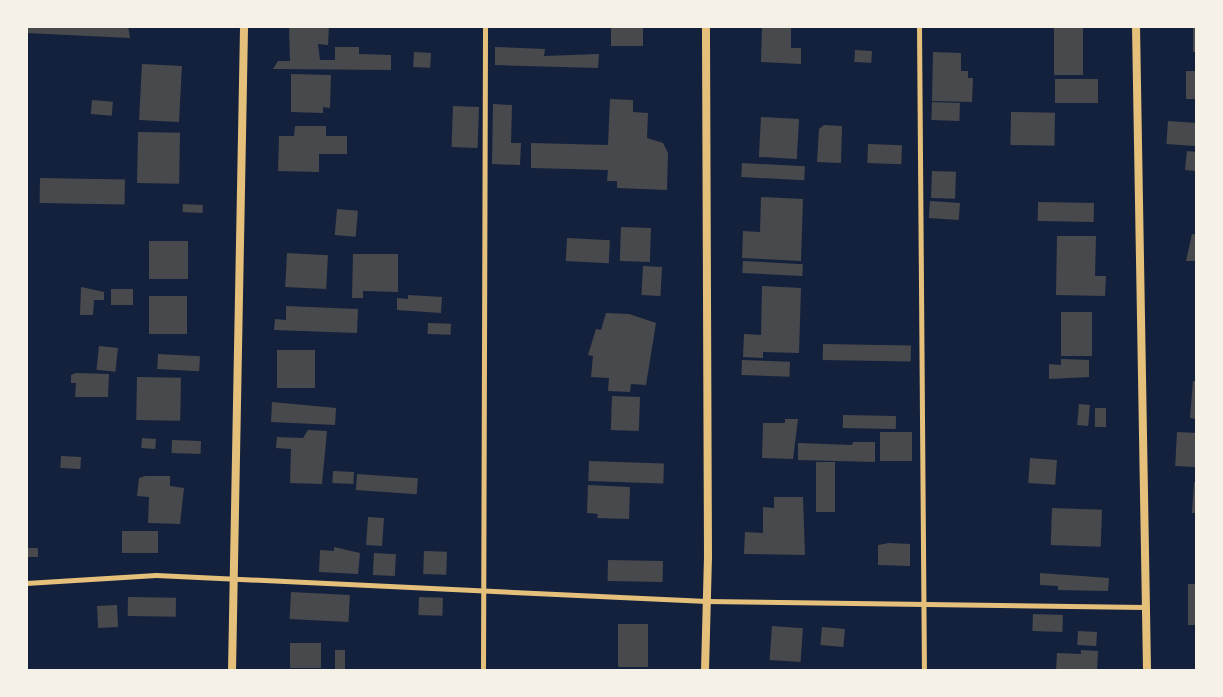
<!DOCTYPE html>
<html>
<head>
<meta charset="utf-8">
<style>
  body { margin:0 }
  #map { position:relative; width:1223px; height:697px; overflow:hidden; background:#14213d; font-family:"IBM Plex Sans",sans-serif }
  div>[style] { position:absolute }
  [style*='--x'] { left:calc(var(--x)*1px); top:calc(var(--y)*1px); width:calc(var(--w)*1px); rotate:calc(var(--a)*1deg) }
  .building>* { inset:0; background:#48494c; transform-origin:0 0 }
  .service>* { height:5px; margin:-2.5px; padding:0 2.5px; transform-origin:2.5px; border-radius:2.5px; background:#e5c07b }
  .minor>* { height:8px; margin:-4px; padding:0 4px; transform-origin:4px; border-radius:4px; background:#e5c07b }
  span { translate:-50% -50%; white-space:nowrap; text-align:center; line-height:1.15; -webkit-text-stroke:8px #f6f1e7; paint-order:stroke }
  .frame { position:absolute; inset:0; border:28px solid #f6f1e7; pointer-events:none }
</style>
</head>
<body>
<div id="map">
  <div class="building">
    <i style="clip-path:polygon(26px 26px,128px 26px,130px 38px,26px 33px)"></i>
    <i style="clip-path:polygon(289px 26px,329px 26px,328px 45px,318px 44px,320px 60px,335px 60px,335px 47px,359px 47px,359px 54px,391px 55px,391px 70px,273px 69px,278px 61px,290px 61px)"></i>
    <i style="left:611px;top:26px;width:32px;height:20px"></i>
    <i style="clip-path:polygon(762px 26px,791px 26px,791px 48px,801px 48px,801px 64px,761px 62px)"></i>
    <i style="left:1054px;top:26px;width:29px;height:49px"></i>
    <i style="left:1193px;top:26px;width:4px;height:26px"></i>
    <i style="clip-path:polygon(495px 47px,545px 49px,544px 56px,599px 54px,598px 68px,495px 65px)"></i>
    <i style="left:855px;top:50px;width:17px;height:12px;rotate:3deg"></i>
    <i style="left:414px;top:52px;width:17px;height:15px;rotate:3deg"></i>
    <i style="clip-path:polygon(933px 52px,961px 53px,961px 71px,968px 71px,968px 78px,973px 78px,972px 102px,932px 101px)"></i>
    <i style="left:142px;top:64px;width:40px;height:56px;rotate:3deg"></i>
    <i style="left:1186px;top:71px;width:11px;height:28px"></i>
    <i style="clip-path:polygon(291px 74px,331px 75px,330px 108px,323px 107px,323px 113px,291px 112px)"></i>
    <i style="left:1055px;top:79px;width:43px;height:24px"></i>
    <i style="clip-path:polygon(610px 99px,633px 100px,633px 112px,648px 113px,647px 138px,663px 143px,668px 153px,667px 190px,617px 188px,617px 181px,607px 181px,608px 170px,531px 168px,531px 143px,608px 145px)"></i>
    <i style="left:92px;top:100px;width:21px;height:14px;rotate:5deg"></i>
    <i style="left:932px;top:102px;width:28px;height:18px;rotate:2deg"></i>
    <i style="clip-path:polygon(493px 104px,512px 105px,511px 143px,521px 143px,520px 165px,492px 164px)"></i>
    <i style="left:453px;top:106px;width:26px;height:41px;rotate:2deg"></i>
    <i style="left:1011px;top:112px;width:44px;height:33px;rotate:1deg"></i>
    <i style="left:761px;top:117px;width:38px;height:40px;rotate:3deg"></i>
    <i style="left:1168px;top:121px;width:29px;height:23px;rotate:4deg"></i>
    <i style="clip-path:polygon(824px 125px,842px 126px,841px 163px,817px 162px,819px 129px)"></i>
    <i style="clip-path:polygon(295px 126px,326px 126px,326px 136px,347px 136px,347px 154px,319px 154px,319px 172px,278px 171px,279px 136px,294px 136px)"></i>
    <i style="left:138px;top:132px;width:42px;height:51px;rotate:1deg"></i>
    <i style="left:868px;top:144px;width:34px;height:19px;rotate:2deg"></i>
    <i style="left:1187px;top:151px;width:10px;height:19px;rotate:6deg"></i>
    <i style="left:742px;top:163px;width:63px;height:14px;rotate:3deg"></i>
    <i style="left:932px;top:171px;width:24px;height:27px;rotate:2deg"></i>
    <i style="left:40px;top:178px;width:85px;height:25px;rotate:1deg"></i>
    <i style="clip-path:polygon(761px 197px,803px 199px,801px 261px,742px 258px,743px 231px,760px 232px)"></i>
    <i style="left:930px;top:201px;width:30px;height:17px;rotate:4deg"></i>
    <i style="left:1038px;top:202px;width:56px;height:19px;rotate:1deg"></i>
    <i style="left:183px;top:204px;width:20px;height:8px;rotate:3deg"></i>
    <i style="left:337px;top:209px;width:21px;height:26px;rotate:5deg"></i>
    <i style="left:621px;top:227px;width:30px;height:34px;rotate:2deg"></i>
    <i style="clip-path:polygon(1192px 234px,1197px 235px,1197px 261px,1186px 261px)"></i>
    <i style="clip-path:polygon(1057px 236px,1096px 236px,1095px 276px,1106px 276px,1105px 296px,1056px 295px)"></i>
    <i style="left:567px;top:238px;width:43px;height:23px;rotate:3deg"></i>
    <i style="left:149px;top:241px;width:39px;height:38px"></i>
    <i style="left:287px;top:253px;width:41px;height:34px;rotate:3deg"></i>
    <i style="clip-path:polygon(353px 254px,398px 254px,398px 292px,363px 291px,363px 298px,352px 298px)"></i>
    <i style="left:743px;top:261px;width:60px;height:12px;rotate:3deg"></i>
    <i style="left:643px;top:266px;width:19px;height:29px;rotate:3deg"></i>
    <i style="clip-path:polygon(762px 286px,801px 288px,799px 353px,763px 352px,763px 358px,743px 357px,744px 334px,761px 335px)"></i>
    <i style="clip-path:polygon(81px 287px,104px 292px,104px 300px,94px 300px,93px 315px,80px 315px)"></i>
    <i style="left:111px;top:289px;width:22px;height:16px"></i>
    <i style="clip-path:polygon(408px 295px,442px 297px,441px 313px,397px 310px,397px 298px,408px 299px)"></i>
    <i style="left:149px;top:296px;width:38px;height:38px"></i>
    <i style="clip-path:polygon(286px 306px,358px 309px,357px 333px,274px 330px,275px 319px,286px 320px)"></i>
    <i style="left:1061px;top:312px;width:31px;height:44px"></i>
    <i style="clip-path:polygon(606px 313px,629px 314px,656px 323px,646px 385px,631px 384px,630px 392px,608px 391px,609px 378px,591px 377px,593px 356px,588px 355px,596px 329px,601px 330px)"></i>
    <i style="left:428px;top:323px;width:23px;height:11px;rotate:2deg"></i>
    <i style="left:823px;top:344px;width:88px;height:16px;rotate:1deg"></i>
    <i style="left:99px;top:346px;width:19px;height:24px;rotate:6deg"></i>
    <i style="left:277px;top:350px;width:38px;height:38px"></i>
    <i style="left:158px;top:354px;width:42px;height:15px;rotate:3deg"></i>
    <i style="clip-path:polygon(1061px 359px,1089px 360px,1089px 377px,1049px 379px,1049px 364px,1061px 365px)"></i>
    <i style="left:742px;top:360px;width:48px;height:15px;rotate:2deg"></i>
    <i style="clip-path:polygon(76px 373px,109px 374px,108px 397px,75px 397px,76px 383px,71px 383px,71px 375px)"></i>
    <i style="left:137px;top:377px;width:44px;height:43px;rotate:1deg"></i>
    <i style="clip-path:polygon(1193px 381px,1197px 381px,1197px 419px,1190px 418px)"></i>
    <i style="left:612px;top:396px;width:28px;height:34px;rotate:2deg"></i>
    <i style="clip-path:polygon(272px 402px,336px 408px,335px 425px,271px 422px)"></i>
    <i style="left:1079px;top:404px;width:11px;height:21px;rotate:5deg"></i>
    <i style="left:1095px;top:408px;width:11px;height:19px"></i>
    <i style="left:843px;top:415px;width:53px;height:13px;rotate:1deg"></i>
    <i style="clip-path:polygon(785px 419px,798px 419px,793px 459px,762px 458px,763px 423px,785px 423px)"></i>
    <i style="clip-path:polygon(308px 430px,327px 431px,322px 484px,290px 483px,291px 449px,276px 448px,277px 437px,303px 438px)"></i>
    <i style="left:880px;top:432px;width:32px;height:29px"></i>
    <i style="left:1177px;top:432px;width:20px;height:34px;rotate:3deg"></i>
    <i style="left:142px;top:438px;width:14px;height:10px;rotate:4deg"></i>
    <i style="left:172px;top:440px;width:29px;height:13px;rotate:2deg"></i>
    <i style="clip-path:polygon(853px 442px,875px 442px,875px 462px,798px 460px,798px 443px,852px 445px)"></i>
    <i style="left:61px;top:456px;width:20px;height:12px;rotate:3deg"></i>
    <i style="left:1030px;top:458px;width:27px;height:25px;rotate:4deg"></i>
    <i style="left:589px;top:461px;width:75px;height:20px;rotate:2deg"></i>
    <i style="left:816px;top:462px;width:19px;height:50px"></i>
    <i style="left:333px;top:471px;width:21px;height:12px;rotate:3deg"></i>
    <i style="left:357px;top:474px;width:61px;height:16px;rotate:4deg"></i>
    <i style="clip-path:polygon(145px 476px,170px 476px,170px 486px,184px 488px,180px 524px,148px 523px,149px 497px,137px 496px,139px 478px)"></i>
    <i style="clip-path:polygon(1194px 482px,1197px 482px,1197px 513px,1192px 513px)"></i>
    <i style="clip-path:polygon(588px 485px,630px 487px,629px 519px,597px 518px,598px 514px,587px 513px)"></i>
    <i style="clip-path:polygon(774px 497px,803px 497px,805px 555px,744px 554px,745px 532px,763px 533px,763px 507px,774px 508px)"></i>
    <i style="left:1052px;top:508px;width:50px;height:37px;rotate:2deg"></i>
    <i style="left:368px;top:517px;width:16px;height:28px;rotate:4deg"></i>
    <i style="left:122px;top:531px;width:36px;height:22px"></i>
    <i style="clip-path:polygon(889px 543px,910px 544px,910px 566px,878px 565px,878px 545px)"></i>
    <i style="clip-path:polygon(334px 547px,360px 553px,358px 574px,319px 572px,320px 550px,334px 551px)"></i>
    <i style="left:26px;top:548px;width:12px;height:9px"></i>
    <i style="left:424px;top:551px;width:23px;height:23px;rotate:2deg"></i>
    <i style="left:374px;top:553px;width:22px;height:22px;rotate:3deg"></i>
    <i style="left:608px;top:560px;width:55px;height:21px;rotate:1deg"></i>
    <i style="clip-path:polygon(1040px 573px,1109px 578px,1108px 591px,1058px 590px,1058px 586px,1040px 585px)"></i>
    <i style="left:1188px;top:584px;width:9px;height:41px"></i>
    <i style="left:291px;top:592px;width:59px;height:27px;rotate:3deg"></i>
    <i style="left:128px;top:597px;width:48px;height:19px;rotate:1deg"></i>
    <i style="left:419px;top:597px;width:24px;height:18px;rotate:2deg"></i>
    <i style="left:117px;top:605px;width:22px;height:20px;rotate:87deg"></i>
    <i style="left:1033px;top:614px;width:30px;height:17px;rotate:2deg"></i>
    <i style="left:618px;top:624px;width:30px;height:43px"></i>
    <i style="left:772px;top:626px;width:31px;height:34px;rotate:4deg"></i>
    <i style="left:822px;top:627px;width:23px;height:18px;rotate:5deg"></i>
    <i style="left:1078px;top:631px;width:19px;height:14px;rotate:3deg"></i>
    <i style="left:290px;top:643px;width:31px;height:25px"></i>
    <i style="left:335px;top:650px;width:10px;height:21px"></i>
    <i style="clip-path:polygon(1081px 650px,1098px 651px,1097px 671px,1056px 671px,1057px 653px,1081px 654px)"></i>
  </div>
  <div class="service">
    <i style="--x:919;--y:26;--w:645;--a:89.56"></i>
    <i style="--x:26;--y:583;--w:130;--a:-3.5"></i>
    <i style="--x:156;--y:575;--w:551;--a:2.71"></i>
    <i style="--x:706;--y:601;--w:438;--a:0.8"></i>
    <i style="--x:483;--y:671;--w:645;--a:-89.82"></i>
  </div>
  <div class="minor">
    <i style="--x:1136;--y:26;--w:645;--a:89.02"></i>
    <i style="--x:232;--y:671;--w:645;--a:-88.93"></i>
    <i style="--x:705;--y:671;--w:113;--a:-88.5"></i>
    <i style="--x:708;--y:558;--w:532;--a:-90.22"></i>
  </div>
  <div class="frame"></div>
</div>
</body>
</html>
